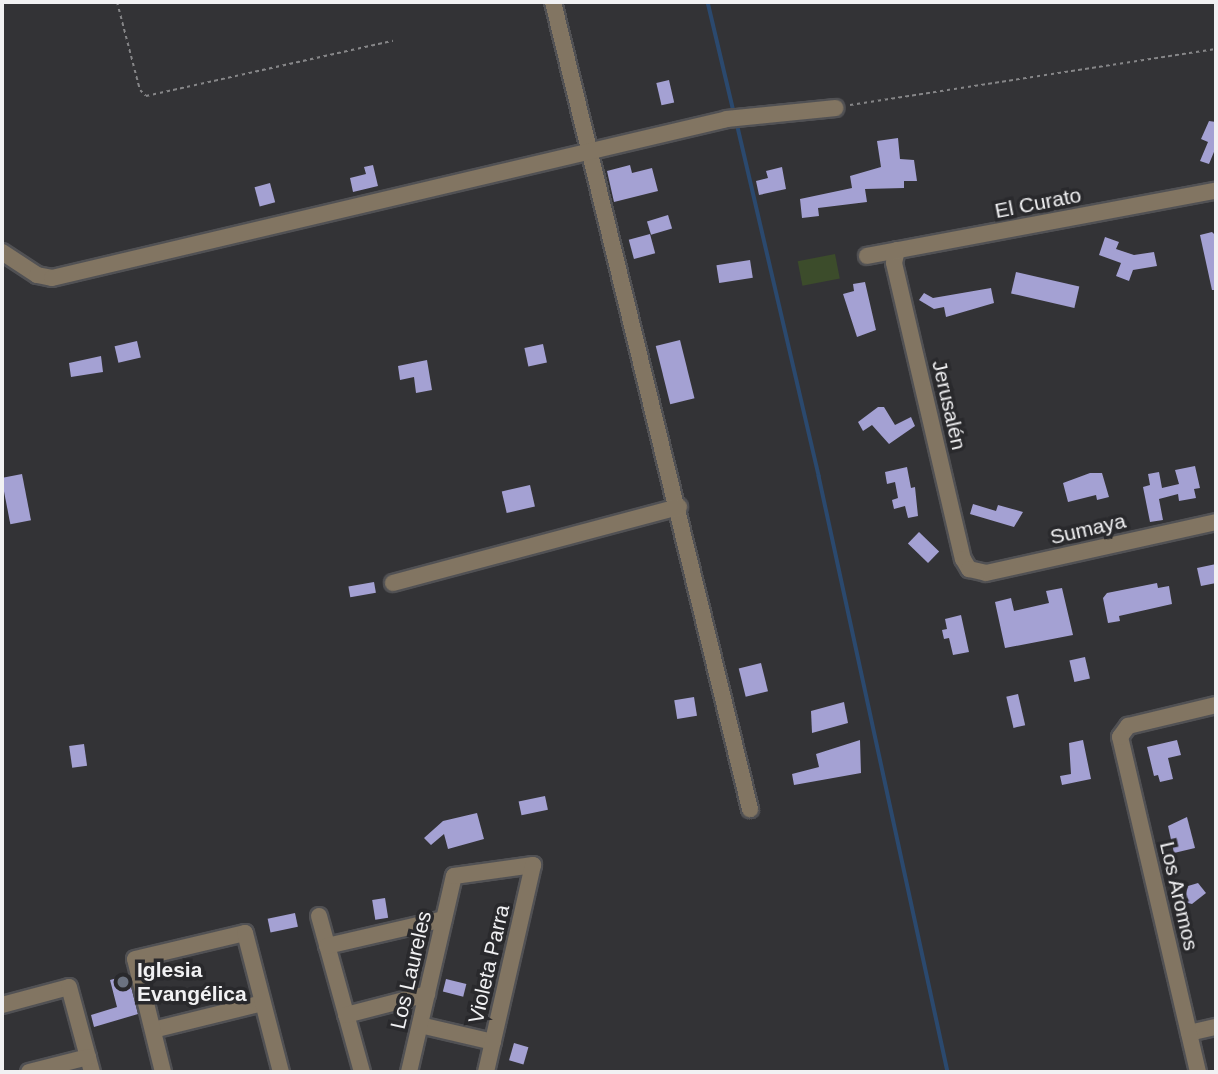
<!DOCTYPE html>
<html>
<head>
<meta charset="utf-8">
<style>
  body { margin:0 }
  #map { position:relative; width:1218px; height:1074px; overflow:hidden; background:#333336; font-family:Helvetica,sans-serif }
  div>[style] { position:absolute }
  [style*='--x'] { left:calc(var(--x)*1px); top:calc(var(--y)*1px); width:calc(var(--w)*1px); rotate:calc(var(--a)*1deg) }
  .green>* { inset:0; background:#3c4c2b; transform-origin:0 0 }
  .stream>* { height:3.5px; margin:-1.75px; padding:0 1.75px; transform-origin:1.75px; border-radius:1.75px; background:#2b496e }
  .building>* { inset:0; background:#a4a1d3; transform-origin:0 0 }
  .path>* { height:2px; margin-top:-1px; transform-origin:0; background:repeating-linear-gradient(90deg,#868688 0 3.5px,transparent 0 7px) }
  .roads { filter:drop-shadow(2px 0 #515154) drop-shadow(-2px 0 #515154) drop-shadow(0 2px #515154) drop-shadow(0 -2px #515154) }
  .minor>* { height:16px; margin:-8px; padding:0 8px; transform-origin:8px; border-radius:8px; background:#827562 }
  .dots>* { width:19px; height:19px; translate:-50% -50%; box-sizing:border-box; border:4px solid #29292c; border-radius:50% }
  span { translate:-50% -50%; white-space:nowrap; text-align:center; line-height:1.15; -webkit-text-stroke:7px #29292c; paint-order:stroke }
  .street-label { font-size:21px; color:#f1f1f3 }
  .poi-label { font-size:21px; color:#f1f1f3; font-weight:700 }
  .left { translate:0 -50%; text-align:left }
  .frame { position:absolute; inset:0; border:4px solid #f1f1f3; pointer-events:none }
</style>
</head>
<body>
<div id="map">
  <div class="green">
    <i style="left:835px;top:254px;width:25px;height:38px;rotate:79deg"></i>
  </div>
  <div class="stream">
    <i style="--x:708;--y:2;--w:113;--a:76.7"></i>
    <i style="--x:737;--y:123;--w:362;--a:76.9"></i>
    <i style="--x:819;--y:476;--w:610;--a:77.79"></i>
  </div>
  <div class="building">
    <i style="left:669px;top:80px;width:23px;height:13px;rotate:77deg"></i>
    <i style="clip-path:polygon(1209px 121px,1216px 122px,1216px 147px,1209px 164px,1200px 161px,1208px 142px,1201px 139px)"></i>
    <i style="clip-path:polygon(898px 138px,900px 159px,914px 160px,917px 181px,904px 181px,904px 188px,865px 189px,867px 202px,818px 208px,819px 216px,802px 218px,800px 199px,852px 188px,850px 176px,881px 167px,877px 141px)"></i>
    <i style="clip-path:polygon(373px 165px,378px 186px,353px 192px,350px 178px,366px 174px,364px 167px)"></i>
    <i style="clip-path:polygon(630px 165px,632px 173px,652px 168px,658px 191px,614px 202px,607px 171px)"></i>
    <i style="clip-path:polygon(782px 167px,786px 189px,759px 195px,756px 181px,768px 178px,766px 171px)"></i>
    <i style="left:270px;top:183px;width:20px;height:16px;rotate:75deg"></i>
    <i style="left:668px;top:215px;width:14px;height:22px;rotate:73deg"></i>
    <i style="clip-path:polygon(1212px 232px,1216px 236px,1216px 290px,1212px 290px,1200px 235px)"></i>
    <i style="left:650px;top:234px;width:20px;height:22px;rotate:75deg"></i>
    <i style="clip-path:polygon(1105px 237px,1119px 242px,1116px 249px,1134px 255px,1154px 252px,1157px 266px,1133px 270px,1129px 281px,1116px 276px,1121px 263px,1099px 255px)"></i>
    <i style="left:750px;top:260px;width:18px;height:34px;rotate:81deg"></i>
    <i style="left:1016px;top:272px;width:65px;height:22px;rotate:13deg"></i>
    <i style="clip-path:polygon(865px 282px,876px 330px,857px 337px,843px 294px,854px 291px,853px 284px)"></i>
    <i style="clip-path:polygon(991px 288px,994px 303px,946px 317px,944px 307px,934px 309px,919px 300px,924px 293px,933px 298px)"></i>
    <i style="left:680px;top:340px;width:60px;height:25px;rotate:76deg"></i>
    <i style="left:137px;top:341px;width:17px;height:23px;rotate:77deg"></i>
    <i style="left:543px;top:344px;width:19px;height:19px;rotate:78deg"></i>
    <i style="clip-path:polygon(101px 356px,103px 372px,71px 377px,69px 363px)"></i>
    <i style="clip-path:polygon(427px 360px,432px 390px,416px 393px,414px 377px,400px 380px,398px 366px)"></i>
    <i style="clip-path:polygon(878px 407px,884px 407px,895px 425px,911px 417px,915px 426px,889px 444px,872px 425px,863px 431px,858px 422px)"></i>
    <i style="clip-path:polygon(1195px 466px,1200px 488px,1194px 489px,1196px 498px,1179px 501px,1178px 494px,1159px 499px,1163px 520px,1150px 522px,1143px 487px,1150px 485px,1148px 474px,1159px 472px,1162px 488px,1179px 484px,1175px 470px)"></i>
    <i style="clip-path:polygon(907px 467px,911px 488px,915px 487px,918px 516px,908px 518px,905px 506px,894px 509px,892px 500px,898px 498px,895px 482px,887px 484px,885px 472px)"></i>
    <i style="clip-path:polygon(1090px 473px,1102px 473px,1109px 497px,1097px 500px,1096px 495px,1068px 502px,1063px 483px)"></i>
    <i style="left:22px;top:474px;width:47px;height:21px;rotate:79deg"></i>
    <i style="left:530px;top:485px;width:22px;height:29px;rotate:77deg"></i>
    <i style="clip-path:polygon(973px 504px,996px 511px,998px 505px,1023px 512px,1014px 527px,970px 514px)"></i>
    <i style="left:919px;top:532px;width:28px;height:16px;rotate:44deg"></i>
    <i style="clip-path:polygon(1216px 564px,1216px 583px,1201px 586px,1197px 568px)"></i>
    <i style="left:374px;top:582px;width:11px;height:26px;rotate:80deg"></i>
    <i style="clip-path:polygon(1157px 583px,1158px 588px,1169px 586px,1172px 604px,1119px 616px,1120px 621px,1108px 623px,1103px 598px,1107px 593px)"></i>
    <i style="clip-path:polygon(1062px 588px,1073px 635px,1005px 648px,995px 602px,1011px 598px,1014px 611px,1049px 603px,1046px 591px)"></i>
    <i style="clip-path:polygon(961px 615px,969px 652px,953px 655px,949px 638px,944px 639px,942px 630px,947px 629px,945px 619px)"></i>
    <i style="left:1085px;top:657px;width:22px;height:16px;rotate:77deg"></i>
    <i style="left:761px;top:663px;width:29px;height:23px;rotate:76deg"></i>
    <i style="left:1018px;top:694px;width:32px;height:12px;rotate:77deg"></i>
    <i style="left:694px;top:697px;width:19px;height:20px;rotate:81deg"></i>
    <i style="clip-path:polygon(844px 702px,848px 723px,812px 733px,811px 711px)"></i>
    <i style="clip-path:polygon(860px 740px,861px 773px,794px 785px,792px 774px,819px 767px,816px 754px)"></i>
    <i style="clip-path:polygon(1083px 740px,1091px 779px,1062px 785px,1060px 776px,1071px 774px,1069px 743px)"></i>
    <i style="clip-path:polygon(1177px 740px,1181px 755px,1168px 758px,1173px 779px,1160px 782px,1158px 775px,1154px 776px,1147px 747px)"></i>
    <i style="left:84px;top:744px;width:22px;height:15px;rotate:82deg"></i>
    <i style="left:545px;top:796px;width:14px;height:27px;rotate:78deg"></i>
    <i style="clip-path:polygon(477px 813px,484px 839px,448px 849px,444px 834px,431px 845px,424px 838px,443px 821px)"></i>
    <i style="clip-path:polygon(1187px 817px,1195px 848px,1174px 853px,1168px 826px)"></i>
    <i style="clip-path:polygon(1198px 883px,1206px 893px,1192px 904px,1184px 902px,1188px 886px)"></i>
    <i style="left:385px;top:898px;width:20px;height:13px;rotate:81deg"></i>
    <i style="left:295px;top:913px;width:14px;height:28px;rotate:78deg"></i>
    <i style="clip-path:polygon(128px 975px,138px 1014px,94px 1027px,91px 1015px,117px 1007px,110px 980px)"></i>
    <i style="left:446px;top:979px;width:21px;height:13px;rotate:14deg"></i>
    <i style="left:514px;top:1043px;width:15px;height:18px;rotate:16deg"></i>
  </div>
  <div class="path">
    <i style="--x:117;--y:2;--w:91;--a:75.4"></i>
    <i style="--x:140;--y:90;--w:8;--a:45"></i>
    <i style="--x:146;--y:96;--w:253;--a:-12.6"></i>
    <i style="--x:850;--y:105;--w:370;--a:-8.7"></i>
  </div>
  <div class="roads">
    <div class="minor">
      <i style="--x:553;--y:2;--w:831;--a:76.28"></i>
      <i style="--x:897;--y:250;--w:13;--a:103"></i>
      <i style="--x:894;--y:263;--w:304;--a:76.9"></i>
      <i style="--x:963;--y:559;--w:12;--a:59"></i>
      <i style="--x:969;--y:569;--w:17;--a:13"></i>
      <i style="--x:986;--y:573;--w:236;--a:-12.5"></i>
      <i style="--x:2;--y:252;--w:42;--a:33.3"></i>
      <i style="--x:37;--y:275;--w:15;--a:11"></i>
      <i style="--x:52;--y:278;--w:693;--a:-13.25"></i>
      <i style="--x:727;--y:119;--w:109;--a:-5.8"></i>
      <i style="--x:867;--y:256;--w:355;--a:-10.6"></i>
      <i style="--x:393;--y:583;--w:296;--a:-14.9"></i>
      <i style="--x:319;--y:916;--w:162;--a:74.6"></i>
      <i style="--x:327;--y:946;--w:120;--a:-13"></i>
      <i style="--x:2;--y:1005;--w:69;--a:-15"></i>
      <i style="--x:69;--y:987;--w:88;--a:74.9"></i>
      <i style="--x:346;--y:1015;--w:84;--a:-14.5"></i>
      <i style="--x:420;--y:1025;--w:75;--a:13.1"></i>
      <i style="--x:153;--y:1030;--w:113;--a:-13.8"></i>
      <i style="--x:1189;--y:1033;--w:28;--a:-13"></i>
      <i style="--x:29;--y:1072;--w:61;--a:-14.3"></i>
      <i style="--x:163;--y:1072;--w:116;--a:-103.9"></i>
      <i style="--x:135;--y:959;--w:113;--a:-13.3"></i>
      <i style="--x:245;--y:933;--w:144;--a:75.5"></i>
      <i style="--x:409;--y:1072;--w:201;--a:-77.1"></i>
      <i style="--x:454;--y:876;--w:80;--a:-7.9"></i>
      <i style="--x:533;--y:865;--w:212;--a:102.8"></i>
      <i style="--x:1198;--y:1072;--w:344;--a:-103.1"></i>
      <i style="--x:1120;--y:737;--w:14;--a:-54"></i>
      <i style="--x:1128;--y:726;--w:90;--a:-13.4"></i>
    </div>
  </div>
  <div class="dots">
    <i style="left:123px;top:982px;background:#6b7280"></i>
  </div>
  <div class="street-label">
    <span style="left:1038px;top:203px;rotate:-11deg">El Curato</span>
    <span style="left:949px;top:405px;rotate:77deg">Jerusalén</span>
    <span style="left:1088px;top:529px;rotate:-13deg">Sumaya</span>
    <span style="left:1179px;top:896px;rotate:77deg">Los Aromos</span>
    <span style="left:489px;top:964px;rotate:-77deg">Violeta Parra</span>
    <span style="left:411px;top:970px;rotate:-77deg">Los Laureles</span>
  </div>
  <div class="poi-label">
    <span class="left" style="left:137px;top:982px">Iglesia<br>Evangélica</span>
  </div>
  <div class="frame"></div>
</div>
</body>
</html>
